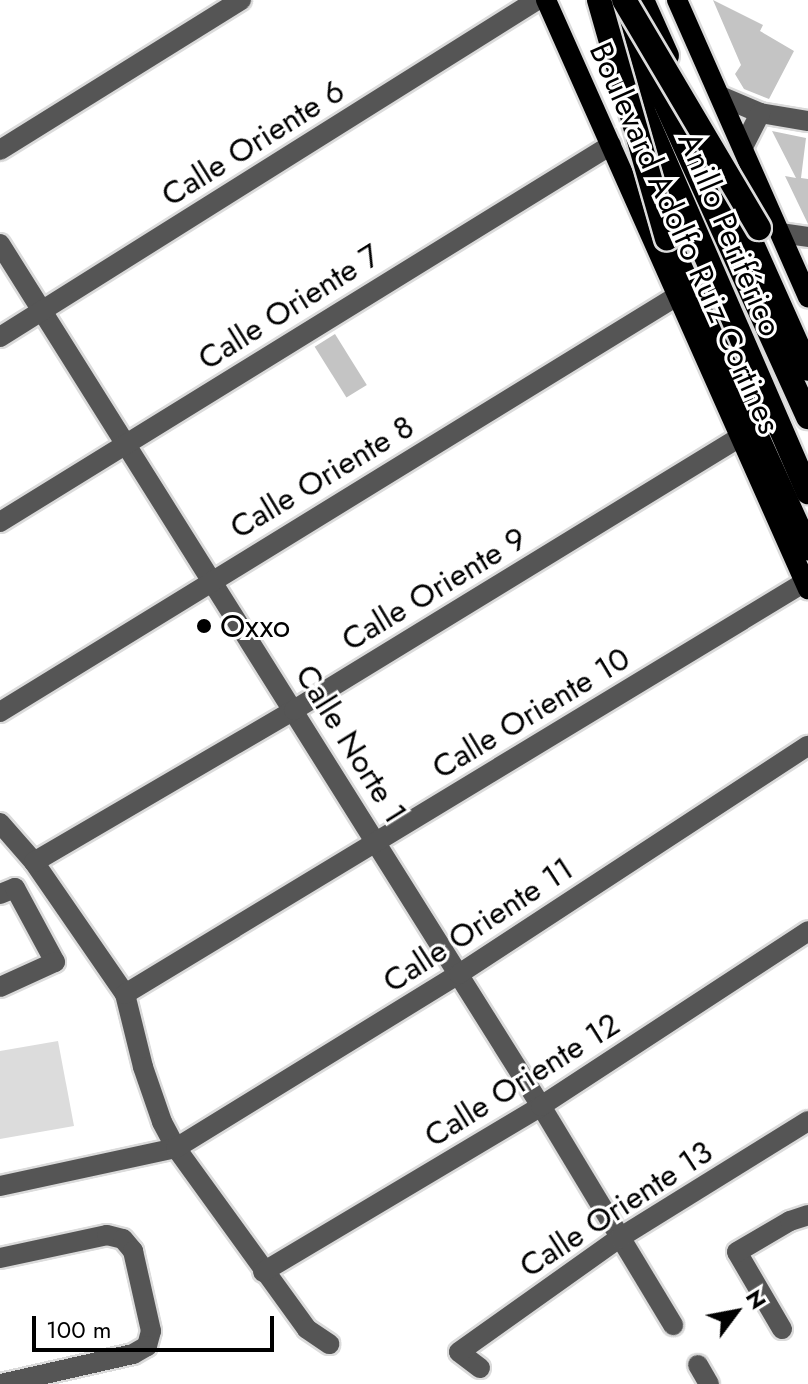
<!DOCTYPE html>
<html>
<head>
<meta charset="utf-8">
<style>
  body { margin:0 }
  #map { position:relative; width:808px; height:1384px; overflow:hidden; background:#fff; font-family:Jost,sans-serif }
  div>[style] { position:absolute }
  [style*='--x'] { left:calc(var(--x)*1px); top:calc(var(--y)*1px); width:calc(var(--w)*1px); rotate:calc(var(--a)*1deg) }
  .green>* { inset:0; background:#dcdcdc }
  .building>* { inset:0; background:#c4c4c4; transform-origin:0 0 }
  .roads { filter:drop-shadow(2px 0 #dbdbdb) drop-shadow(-2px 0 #dbdbdb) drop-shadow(0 2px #dbdbdb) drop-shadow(0 -2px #dbdbdb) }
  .minor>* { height:20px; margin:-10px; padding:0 10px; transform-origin:10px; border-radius:10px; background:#555 }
  .major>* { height:20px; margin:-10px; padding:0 10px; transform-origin:10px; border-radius:10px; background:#000 }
  .highway>* { height:24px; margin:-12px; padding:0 12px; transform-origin:12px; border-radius:12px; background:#000 }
  .bridges { filter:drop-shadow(2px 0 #dbdbdb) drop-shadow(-2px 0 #dbdbdb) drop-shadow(0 2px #dbdbdb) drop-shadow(0 -2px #dbdbdb) }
  .highway-bridge>* { height:24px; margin:-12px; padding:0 12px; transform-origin:12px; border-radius:12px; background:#000 }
  .dots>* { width:22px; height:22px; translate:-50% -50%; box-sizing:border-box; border:4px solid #fff; border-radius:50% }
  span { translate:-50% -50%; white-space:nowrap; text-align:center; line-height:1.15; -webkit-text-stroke:6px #fff; paint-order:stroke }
  .street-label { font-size:32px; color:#000 }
  .poi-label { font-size:32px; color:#000 }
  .left { translate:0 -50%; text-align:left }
  .north { position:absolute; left:696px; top:1272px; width:80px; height:80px; -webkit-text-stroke:6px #fff; paint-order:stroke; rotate:58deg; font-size:22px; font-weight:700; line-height:32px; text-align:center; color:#000 }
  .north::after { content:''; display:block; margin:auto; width:28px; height:36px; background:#000; clip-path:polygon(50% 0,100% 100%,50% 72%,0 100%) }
  .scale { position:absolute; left:32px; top:1316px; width:242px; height:36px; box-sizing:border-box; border:4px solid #000; border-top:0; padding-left:10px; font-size:24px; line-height:28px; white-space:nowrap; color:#000; -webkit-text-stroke:6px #fff; paint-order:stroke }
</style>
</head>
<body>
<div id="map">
  <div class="green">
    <i style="clip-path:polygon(58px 1041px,74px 1126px,0 1139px,0 1051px)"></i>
  </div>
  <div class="building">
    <i style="clip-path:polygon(713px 0,763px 25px,760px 31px,794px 51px,769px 99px,744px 89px,735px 74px,741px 65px)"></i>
    <i style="clip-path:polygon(772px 131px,806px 138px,801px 178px,808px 179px,808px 224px,785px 176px,796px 178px)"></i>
    <i style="left:335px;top:334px;width:60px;height:24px;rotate:58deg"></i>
  </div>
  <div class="roads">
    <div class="minor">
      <i style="--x:720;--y:96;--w:43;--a:23"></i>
      <i style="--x:760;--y:113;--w:49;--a:9.5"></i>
      <i style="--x:743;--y:147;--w:38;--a:-63"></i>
      <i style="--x:0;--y:150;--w:284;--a:-31.9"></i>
      <i style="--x:780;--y:233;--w:28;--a:8"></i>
      <i style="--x:0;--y:244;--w:1018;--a:57.89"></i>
      <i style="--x:541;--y:1106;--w:256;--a:58.9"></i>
      <i style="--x:0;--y:337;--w:634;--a:-32.11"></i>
      <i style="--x:0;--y:522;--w:718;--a:-31.68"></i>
      <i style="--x:0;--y:712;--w:795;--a:-31.57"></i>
      <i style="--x:0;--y:823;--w:52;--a:48.9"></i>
      <i style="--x:34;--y:862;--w:160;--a:55.4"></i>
      <i style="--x:125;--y:994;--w:75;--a:76.1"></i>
      <i style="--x:143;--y:1067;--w:58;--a:70.9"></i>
      <i style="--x:162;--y:1122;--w:30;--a:62"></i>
      <i style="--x:176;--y:1148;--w:223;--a:54.1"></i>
      <i style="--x:307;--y:1329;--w:27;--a:34"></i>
      <i style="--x:34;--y:862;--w:301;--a:-30.3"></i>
      <i style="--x:294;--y:710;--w:523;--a:-31.47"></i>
      <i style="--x:0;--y:894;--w:16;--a:-22"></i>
      <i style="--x:15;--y:888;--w:84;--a:61.6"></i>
      <i style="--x:55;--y:962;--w:60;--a:155.6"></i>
      <i style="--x:125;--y:994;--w:795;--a:-31.21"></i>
      <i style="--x:0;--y:1186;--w:180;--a:-12.2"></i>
      <i style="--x:176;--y:1148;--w:332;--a:-31.6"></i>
      <i style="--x:459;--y:974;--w:417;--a:-33.2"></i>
      <i style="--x:0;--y:1258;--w:109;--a:-12.1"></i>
      <i style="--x:107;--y:1235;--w:16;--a:14"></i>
      <i style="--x:123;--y:1239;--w:16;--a:50"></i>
      <i style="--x:133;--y:1251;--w:82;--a:77.3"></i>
      <i style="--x:151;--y:1331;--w:16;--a:105"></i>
      <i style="--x:147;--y:1346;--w:16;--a:150"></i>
      <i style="--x:133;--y:1354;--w:135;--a:167.2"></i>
      <i style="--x:263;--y:1272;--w:324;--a:-30.8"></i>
      <i style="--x:541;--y:1106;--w:319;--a:-33.2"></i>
      <i style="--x:782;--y:1329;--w:89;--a:-120.3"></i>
      <i style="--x:737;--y:1252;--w:61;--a:-30.3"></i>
      <i style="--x:790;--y:1221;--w:19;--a:-18"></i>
      <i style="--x:698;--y:1365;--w:22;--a:60"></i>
      <i style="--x:480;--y:1368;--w:26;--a:-143"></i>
      <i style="--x:459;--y:1352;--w:199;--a:-35.4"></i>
      <i style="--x:621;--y:1237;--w:220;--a:-31.8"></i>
    </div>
    <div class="major">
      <i style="--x:546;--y:0;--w:645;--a:66.02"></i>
      <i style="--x:677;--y:0;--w:325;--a:66.2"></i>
    </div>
    <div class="highway">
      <i style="--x:642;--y:0;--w:61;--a:65.9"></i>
      <i style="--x:608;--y:6;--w:100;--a:65.7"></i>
      <i style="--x:652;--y:73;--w:378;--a:65.6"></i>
      <i style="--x:631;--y:83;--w:446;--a:66.6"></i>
      <i style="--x:732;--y:199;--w:186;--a:65.9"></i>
      <i style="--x:667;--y:238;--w:341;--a:65.6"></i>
    </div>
  </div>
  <div class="bridges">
    <div class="highway-bridge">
      <i style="--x:599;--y:0;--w:248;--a:74.1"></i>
      <i style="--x:624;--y:0;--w:265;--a:59.4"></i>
    </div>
  </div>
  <div class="dots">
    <i style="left:204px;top:626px;background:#000"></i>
  </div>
  <div class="street-label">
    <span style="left:253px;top:143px;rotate:-32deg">Calle Oriente 6</span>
    <span style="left:730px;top:234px;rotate:67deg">Anillo Periférico</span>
    <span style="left:685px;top:238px;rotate:66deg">Boulevard Adolfo Ruiz Cortines</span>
    <span style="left:289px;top:307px;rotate:-32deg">Calle Oriente 7</span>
    <span style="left:322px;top:477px;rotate:-31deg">Calle Oriente 8</span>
    <span style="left:434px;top:589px;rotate:-31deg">Calle Oriente 9</span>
    <span style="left:531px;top:713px;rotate:-31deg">Calle Oriente 10</span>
    <span style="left:351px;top:744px;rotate:58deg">Calle Norte 1</span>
    <span style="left:478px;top:925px;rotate:-33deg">Calle Oriente 11</span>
    <span style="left:522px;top:1080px;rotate:-32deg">Calle Oriente 12</span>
    <span style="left:616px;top:1209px;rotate:-33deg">Calle Oriente 13</span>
  </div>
  <div class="poi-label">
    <span class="left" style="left:220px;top:626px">Oxxo</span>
  </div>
  <div class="north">N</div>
  <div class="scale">100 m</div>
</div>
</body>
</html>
